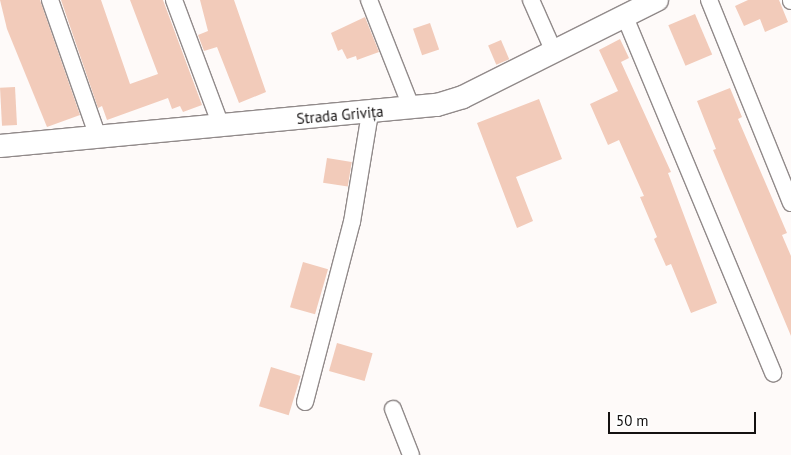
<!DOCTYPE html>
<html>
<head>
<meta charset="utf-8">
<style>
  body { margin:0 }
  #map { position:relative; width:791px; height:455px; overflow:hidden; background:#fefaf9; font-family:"PT Sans",sans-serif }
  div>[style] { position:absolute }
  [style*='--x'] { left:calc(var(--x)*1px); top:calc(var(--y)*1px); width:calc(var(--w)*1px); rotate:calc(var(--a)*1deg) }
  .building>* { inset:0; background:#f2cbba; transform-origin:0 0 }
  .roads { filter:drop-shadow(1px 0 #918a8a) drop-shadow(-1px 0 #918a8a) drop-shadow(0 1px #918a8a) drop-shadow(0 -1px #918a8a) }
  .street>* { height:16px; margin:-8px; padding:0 8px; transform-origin:8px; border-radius:8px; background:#fff }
  .secondary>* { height:22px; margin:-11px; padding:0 11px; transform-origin:11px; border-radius:11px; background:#fff }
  span { translate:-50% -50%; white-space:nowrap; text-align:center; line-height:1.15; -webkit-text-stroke:4px #fff; paint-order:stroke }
  .street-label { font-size:15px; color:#141111 }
  .scale { position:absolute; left:608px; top:412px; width:148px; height:22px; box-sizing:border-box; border:2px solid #141111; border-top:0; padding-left:6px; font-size:15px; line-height:18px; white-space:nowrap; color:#141111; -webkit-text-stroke:4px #fff; paint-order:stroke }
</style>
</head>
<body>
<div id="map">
  <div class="building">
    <i style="clip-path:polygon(0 0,40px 0,80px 115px,47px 127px,7px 29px)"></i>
    <i style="clip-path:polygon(61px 0,101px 0,130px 84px,158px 74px,130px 0,163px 0,202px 105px,183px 112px,180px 106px,172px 109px,168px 98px,107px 120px,102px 106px,98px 108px)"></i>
    <i style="clip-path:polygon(200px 0,234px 0,266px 92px,239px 103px,217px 47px,204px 51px,198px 35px,208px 31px)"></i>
    <i style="clip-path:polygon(748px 0,779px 0,788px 22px,765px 32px,760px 19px,744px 26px,735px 6px)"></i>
    <i style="left:695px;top:14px;width:44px;height:29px;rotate:67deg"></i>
    <i style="clip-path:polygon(365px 17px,379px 52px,357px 60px,356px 56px,347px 59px,342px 49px,338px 51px,331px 33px)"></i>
    <i style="left:430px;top:23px;width:28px;height:18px;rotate:71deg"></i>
    <i style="clip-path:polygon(620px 39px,629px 58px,621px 62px,671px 172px,668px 173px,717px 303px,691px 313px,671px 264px,666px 266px,654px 239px,657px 237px,640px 197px,644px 196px,619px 140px,608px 145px,590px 104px,618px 91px,599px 50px)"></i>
    <i style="left:501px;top:40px;width:21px;height:14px;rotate:67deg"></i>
    <i style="left:15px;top:87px;width:38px;height:15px;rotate:87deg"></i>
    <i style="clip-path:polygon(730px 88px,742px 117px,738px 119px,787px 233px,782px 235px,791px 256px,791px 336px,713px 150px,716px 149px,697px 101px)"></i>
    <i style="clip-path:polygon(539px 99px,562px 159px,516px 177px,533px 221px,517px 228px,477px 123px)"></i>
    <i style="left:327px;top:158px;width:25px;height:25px;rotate:9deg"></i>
    <i style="left:303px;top:262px;width:26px;height:47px;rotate:16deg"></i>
    <i style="left:337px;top:343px;width:37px;height:29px;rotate:16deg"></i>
    <i style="left:271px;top:367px;width:31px;height:41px;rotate:17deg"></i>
  </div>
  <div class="roads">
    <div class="street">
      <i style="--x:50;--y:0;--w:145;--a:70.7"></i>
      <i style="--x:174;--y:0;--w:134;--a:69.5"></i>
      <i style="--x:369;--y:0;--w:117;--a:68.5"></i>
      <i style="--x:531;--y:0;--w:57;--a:66.1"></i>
      <i style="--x:709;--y:0;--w:219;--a:68"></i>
      <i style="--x:791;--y:0;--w:1;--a:90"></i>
      <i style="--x:625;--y:17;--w:386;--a:67.4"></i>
      <i style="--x:305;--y:402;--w:186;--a:-75.4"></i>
      <i style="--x:352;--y:222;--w:110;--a:-80.6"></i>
      <i style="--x:393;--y:409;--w:49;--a:68.6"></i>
    </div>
    <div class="secondary">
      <i style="--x:0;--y:146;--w:439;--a:-5.4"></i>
      <i style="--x:437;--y:105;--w:27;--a:-17"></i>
      <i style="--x:463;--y:97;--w:217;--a:-26.6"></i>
    </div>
  </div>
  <div class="street-label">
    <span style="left:340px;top:115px;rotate:-5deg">Strada Grivița</span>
  </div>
  <div class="scale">50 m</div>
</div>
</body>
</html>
